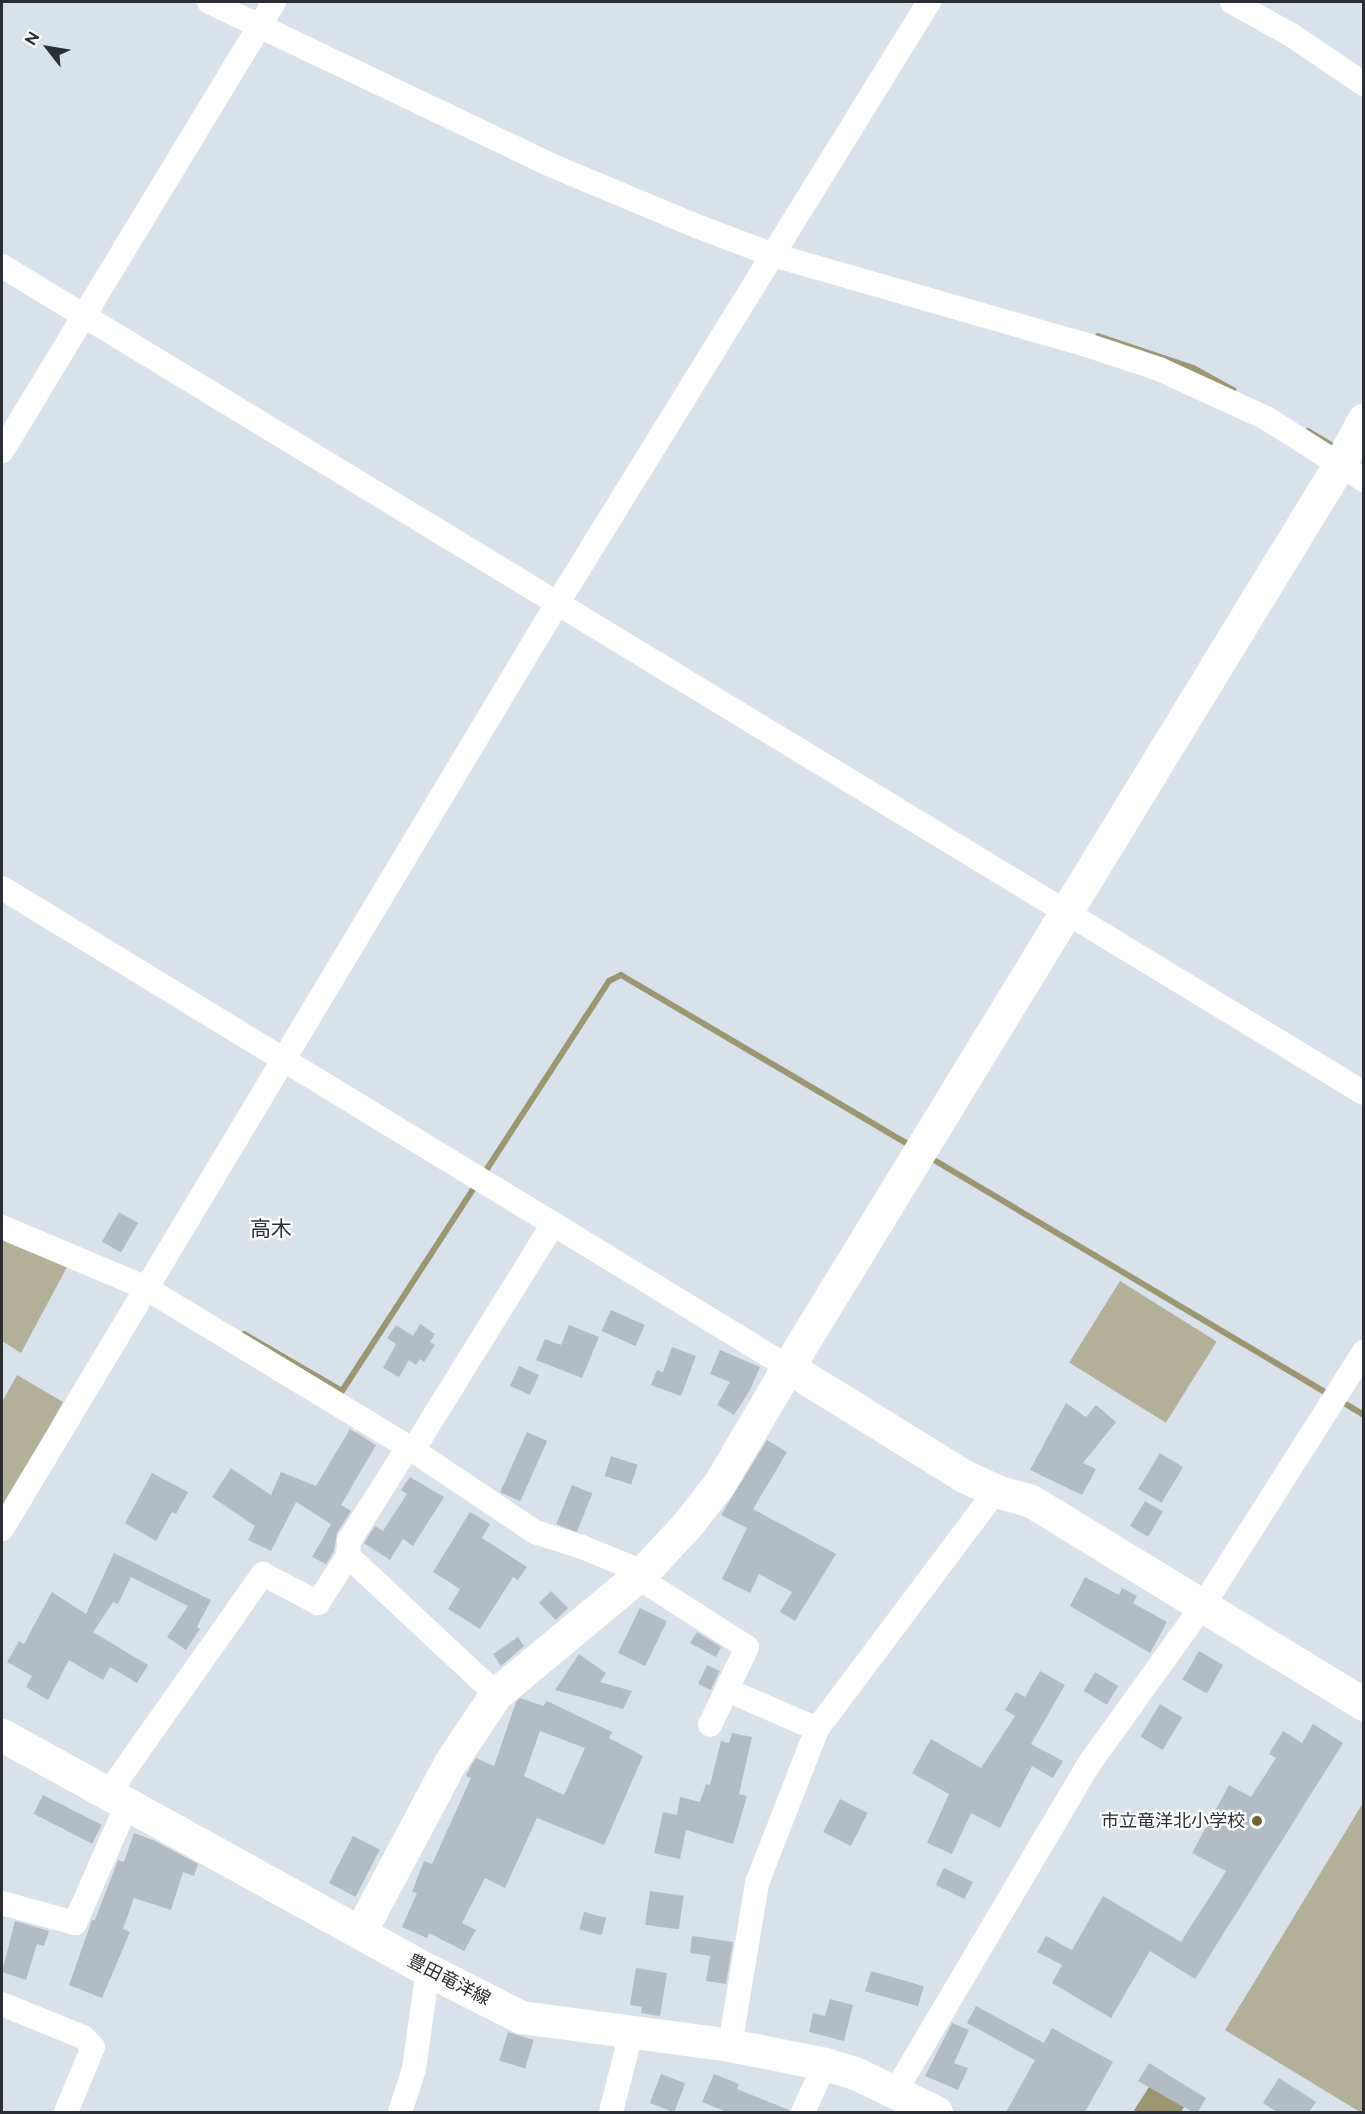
<!DOCTYPE html>
<html>
<head>
<meta charset="utf-8">
<style>
  body { margin:0 }
  #map { position:relative; width:1365px; height:2114px; overflow:hidden; background:#d9e2eb; font-family:Raleway,"Noto Sans JP",sans-serif }
  div>[style] { position:absolute }
  [style*='--x'] { left:calc(var(--x)*1px); top:calc(var(--y)*1px); width:calc(var(--w)*1px); rotate:calc(var(--a)*1deg) }
  .green>* { inset:0; background:#b3b09a; transform-origin:0 0 }
  .water>* { inset:0; background:#9c9773 }
  .stream>* { height:6px; margin:-3px; padding:0 3px; transform-origin:3px; border-radius:3px; background:#9c9773 }
  .building>* { inset:0; background:#b3bcc4; transform-origin:0 0 }
  .street>* { height:24px; margin:-12px; padding:0 12px; transform-origin:12px; border-radius:12px; background:#fff }
  .secondary>* { height:33px; margin:-16.5px; padding:0 16.5px; transform-origin:16.5px; border-radius:16.5px; background:#fff }
  .dots>* { width:16px; height:16px; translate:-50% -50%; box-sizing:border-box; border:3px solid #fff; border-radius:50% }
  span { translate:-50% -50%; white-space:nowrap; text-align:center; line-height:1.15; -webkit-text-stroke:4.5px #fff; paint-order:stroke }
  .poi-label { font-size:18px; color:#2b2e32 }
  .right { translate:-100% -50%; text-align:right }
  .street-label { font-size:18px; color:#2b2e32 }
  .quarter-label { font-size:21px; color:#2b2e32 }
  .frame { position:absolute; inset:0; border:3px solid #2b2e32; pointer-events:none }
  .north { position:absolute; left:18px; top:18px; width:60px; height:60px; -webkit-text-stroke:4px #fff; paint-order:stroke; rotate:301deg; font-size:16px; font-weight:700; line-height:24px; text-align:center; color:#2b2e32 }
  .north::after { content:''; display:block; margin:auto; width:21px; height:27px; background:#2b2e32; clip-path:polygon(50% 0,100% 100%,50% 72%,0 100%) }
</style>
</head>
<body>
<div id="map">
  <div class="green">
    <i style="clip-path:polygon(2px 1239px,67px 1267px,21px 1353px,2px 1341px)"></i>
    <i style="left:1120px;top:1281px;width:114px;height:96px;rotate:32deg"></i>
    <i style="clip-path:polygon(17px 1375px,63px 1402px,5px 1507px,2px 1505px,2px 1402px)"></i>
    <i style="clip-path:polygon(1363px 1803px,1364px 2112px,1360px 2112px,1225px 2030px)"></i>
  </div>
  <div class="water">
    <i style="clip-path:polygon(1149px 2087px,1184px 2107px,1181px 2112px,1133px 2112px)"></i>
  </div>
  <div class="stream">
    <i style="--x:1098;--y:336;--w:100;--a:18.6"></i>
    <i style="--x:1193;--y:368;--w:46;--a:28.8"></i>
    <i style="--x:1308;--y:431;--w:35;--a:31"></i>
    <i style="--x:929;--y:1157;--w:466;--a:30.7"></i>
    <i style="--x:483;--y:1175;--w:231;--a:-57"></i>
    <i style="--x:609;--y:981;--w:13;--a:-27"></i>
    <i style="--x:621;--y:975;--w:339;--a:30.5"></i>
    <i style="--x:244;--y:1334;--w:113;--a:30.2"></i>
    <i style="--x:342;--y:1391;--w:248;--a:-57"></i>
    <i style="--x:1339;--y:1400;--w:29;--a:31"></i>
  </div>
  <div class="building">
    <i style="left:119px;top:1212px;width:22px;height:34px;rotate:30deg"></i>
    <i style="left:611px;top:1310px;width:37px;height:23px;rotate:24deg"></i>
    <i style="clip-path:polygon(420px 1324px,435px 1334px,430px 1342px,435px 1345px,424px 1362px,420px 1359px,416px 1365px,409px 1360px,399px 1377px,383px 1368px,396px 1344px,387px 1338px,396px 1325px,413px 1336px)"></i>
    <i style="clip-path:polygon(569px 1325px,599px 1337px,582px 1378px,536px 1360px,545px 1339px,561px 1345px)"></i>
    <i style="clip-path:polygon(672px 1347px,696px 1356px,681px 1396px,651px 1385px,657px 1370px,663px 1372px)"></i>
    <i style="clip-path:polygon(720px 1350px,760px 1367px,750px 1390px,734px 1415px,717px 1405px,730px 1382px,710px 1374px)"></i>
    <i style="left:519px;top:1366px;width:22px;height:22px;rotate:24deg"></i>
    <i style="clip-path:polygon(1066px 1403px,1086px 1417px,1096px 1405px,1116px 1422px,1083px 1463px,1096px 1469px,1082px 1495px,1030px 1470px)"></i>
    <i style="clip-path:polygon(350px 1429px,376px 1445px,341px 1505px,351px 1511px,337px 1533px,334px 1551px,326px 1564px,312px 1557px,331px 1524px,296px 1502px,271px 1551px,248px 1540px,255px 1526px,212px 1497px,231px 1468px,271px 1495px,281px 1472px,316px 1486px)"></i>
    <i style="left:527px;top:1432px;width:22px;height:66px;rotate:24deg"></i>
    <i style="clip-path:polygon(767px 1440px,787px 1452px,753px 1509px,836px 1554px,795px 1621px,780px 1612px,792px 1592px,759px 1574px,750px 1593px,722px 1579px,747px 1528px,721px 1515px)"></i>
    <i style="left:1160px;top:1453px;width:27px;height:42px;rotate:31deg"></i>
    <i style="left:611px;top:1456px;width:28px;height:21px;rotate:18deg"></i>
    <i style="clip-path:polygon(152px 1473px,188px 1492px,176px 1514px,172px 1512px,156px 1541px,125px 1523px)"></i>
    <i style="clip-path:polygon(410px 1477px,444px 1497px,413px 1546px,403px 1539px,390px 1560px,364px 1543px,375px 1526px,383px 1531px,407px 1494px,401px 1490px)"></i>
    <i style="left:572px;top:1485px;width:22px;height:42px;rotate:22deg"></i>
    <i style="left:1145px;top:1501px;width:21px;height:29px;rotate:31deg"></i>
    <i style="clip-path:polygon(470px 1512px,490px 1524px,482px 1538px,527px 1567px,518px 1580px,513px 1577px,480px 1629px,448px 1609px,460px 1589px,433px 1572px)"></i>
    <i style="clip-path:polygon(114px 1553px,211px 1600px,197px 1627px,200px 1629px,186px 1650px,167px 1637px,188px 1606px,131px 1577px,118px 1604px,113px 1602px,93px 1632px,148px 1665px,137px 1683px,110px 1667px,103px 1680px,69px 1660px,48px 1700px,26px 1687px,32px 1676px,7px 1662px,19px 1641px,24px 1644px,52px 1592px,86px 1614px)"></i>
    <i style="clip-path:polygon(1085px 1577px,1119px 1595px,1122px 1588px,1137px 1596px,1133px 1603px,1167px 1622px,1150px 1653px,1070px 1606px)"></i>
    <i style="left:551px;top:1591px;width:24px;height:17px;rotate:45deg"></i>
    <i style="left:640px;top:1608px;width:30px;height:50px;rotate:26deg"></i>
    <i style="clip-path:polygon(697px 1632px,721px 1647px,716px 1657px,690px 1643px)"></i>
    <i style="clip-path:polygon(518px 1637px,524px 1646px,501px 1666px,493px 1654px)"></i>
    <i style="left:1199px;top:1651px;width:28px;height:33px;rotate:30deg"></i>
    <i style="clip-path:polygon(579px 1654px,606px 1673px,600px 1682px,632px 1691px,623px 1709px,555px 1690px)"></i>
    <i style="left:707px;top:1665px;width:14px;height:21px;rotate:25deg"></i>
    <i style="clip-path:polygon(1040px 1671px,1065px 1685px,1031px 1744px,1063px 1761px,1053px 1778px,1032px 1766px,1000px 1828px,971px 1813px,952px 1854px,927px 1843px,949px 1794px,912px 1773px,931px 1739px,981px 1768px,1015px 1716px,1005px 1710px,1016px 1692px,1025px 1697px)"></i>
    <i style="left:1095px;top:1672px;width:27px;height:22px;rotate:31deg"></i>
    <i style="clip-path:polygon(evenodd,520px 1698px,543px 1706px,547px 1701px,612px 1732px,609px 1738px,643px 1756px,604px 1845px,537px 1818px,505px 1888px,485px 1878px,462px 1923px,476px 1930px,464px 1951px,429px 1933px,427px 1938px,402px 1927px,417px 1893px,412px 1892px,424px 1861px,432px 1864px,471px 1778px,466px 1776px,472px 1764px,476px 1758px,494px 1766px,516px 1702px,520px 1698px,540px 1731px,585px 1748px,564px 1795px,524px 1776px,540px 1731px)"></i>
    <i style="left:1160px;top:1704px;width:26px;height:38px;rotate:31deg"></i>
    <i style="clip-path:polygon(1313px 1724px,1343px 1743px,1195px 1979px,1150px 1951px,1111px 2018px,1052px 1983px,1062px 1965px,1037px 1952px,1046px 1936px,1072px 1950px,1103px 1896px,1181px 1942px,1226px 1871px,1192px 1853px,1229px 1785px,1251px 1797px,1276px 1758px,1269px 1754px,1283px 1731px,1302px 1743px)"></i>
    <i style="clip-path:polygon(732px 1733px,752px 1737px,739px 1794px,747px 1796px,733px 1844px,686px 1830px,680px 1859px,654px 1853px,663px 1812px,677px 1815px,680px 1797px,700px 1802px,706px 1784px,710px 1785px,721px 1741px,729px 1743px)"></i>
    <i style="left:43px;top:1795px;width:66px;height:21px;rotate:27deg"></i>
    <i style="left:840px;top:1799px;width:31px;height:37px;rotate:27deg"></i>
    <i style="clip-path:polygon(134px 1833px,153px 1840px,198px 1864px,194px 1876px,183px 1872px,171px 1910px,134px 1898px,123px 1929px,130px 1932px,102px 1998px,69px 1985px,92px 1920px,95px 1920px,118px 1860px,124px 1862px)"></i>
    <i style="left:353px;top:1836px;width:30px;height:53px;rotate:27deg"></i>
    <i style="left:944px;top:1868px;width:32px;height:19px;rotate:26deg"></i>
    <i style="left:650px;top:1891px;width:34px;height:34px;rotate:8deg"></i>
    <i style="left:584px;top:1912px;width:23px;height:18px;rotate:15deg"></i>
    <i style="clip-path:polygon(15px 1921px,49px 1931px,44px 1946px,37px 1944px,26px 1980px,2px 1972px)"></i>
    <i style="clip-path:polygon(692px 1936px,733px 1942px,726px 1984px,706px 1981px,710px 1956px,690px 1953px)"></i>
    <i style="clip-path:polygon(636px 1968px,667px 1973px,660px 2016px,641px 2013px,642px 2007px,630px 2005px)"></i>
    <i style="left:871px;top:1971px;width:55px;height:21px;rotate:16deg"></i>
    <i style="clip-path:polygon(830px 1999px,853px 2005px,844px 2041px,809px 2032px,813px 2013px,825px 2016px)"></i>
    <i style="clip-path:polygon(976px 2006px,1044px 2043px,1052px 2028px,1113px 2062px,1085px 2112px,1006px 2112px,1035px 2060px,967px 2023px)"></i>
    <i style="clip-path:polygon(952px 2023px,969px 2030px,954px 2063px,968px 2068px,958px 2090px,925px 2076px)"></i>
    <i style="left:508px;top:2032px;width:27px;height:30px;rotate:17deg"></i>
    <i style="clip-path:polygon(1149px 2063px,1206px 2098px,1198px 2112px,1193px 2112px,1138px 2081px)"></i>
    <i style="left:661px;top:2074px;width:26px;height:31px;rotate:21deg"></i>
    <i style="clip-path:polygon(714px 2074px,739px 2084px,737px 2089px,789px 2110px,789px 2112px,727px 2112px,702px 2102px)"></i>
    <i style="clip-path:polygon(1279px 2078px,1316px 2102px,1309px 2112px,1277px 2112px,1263px 2103px)"></i>
  </div>
  <div class="street">
    <i style="--x:209;--y:2;--w:381;--a:25.5"></i>
    <i style="--x:553;--y:166;--w:158;--a:22.7"></i>
    <i style="--x:699;--y:227;--w:79;--a:20.7"></i>
    <i style="--x:773;--y:255;--w:323;--a:16"></i>
    <i style="--x:1084;--y:344;--w:79;--a:18.4"></i>
    <i style="--x:1159;--y:369;--w:118;--a:24.6"></i>
    <i style="--x:1266;--y:418;--w:116;--a:32.3"></i>
    <i style="--x:1232;--y:2;--w:70;--a:29.1"></i>
    <i style="--x:1293;--y:36;--w:86;--a:34.1"></i>
    <i style="--x:2;--y:266;--w:1593;--a:31.27"></i>
    <i style="--x:2;--y:451;--w:525;--a:-58.79"></i>
    <i style="--x:2;--y:888;--w:920;--a:31.36"></i>
    <i style="--x:2;--y:1227;--w:154;--a:22.9"></i>
    <i style="--x:144;--y:1287;--w:309;--a:31.2"></i>
    <i style="--x:408;--y:1447;--w:153;--a:33.8"></i>
    <i style="--x:535;--y:1532;--w:49;--a:17.7"></i>
    <i style="--x:582;--y:1547;--w:66;--a:22.3"></i>
    <i style="--x:413;--y:1450;--w:266;--a:-58.2"></i>
    <i style="--x:2;--y:1529;--w:1079;--a:-59.04"></i>
    <i style="--x:557;--y:604;--w:708;--a:-58.29"></i>
    <i style="--x:348;--y:1556;--w:202;--a:43"></i>
    <i style="--x:637;--y:1577;--w:130;--a:32.5"></i>
    <i style="--x:747;--y:1647;--w:86;--a:115.4"></i>
    <i style="--x:727;--y:1690;--w:98;--a:23.4"></i>
    <i style="--x:109;--y:1792;--w:267;--a:-54.8"></i>
    <i style="--x:263;--y:1574;--w:62;--a:27.8"></i>
    <i style="--x:318;--y:1603;--w:56;--a:-57.4"></i>
    <i style="--x:348;--y:1556;--w:15;--a:-86"></i>
    <i style="--x:349;--y:1541;--w:111;--a:-57.9"></i>
    <i style="--x:2;--y:1903;--w:76;--a:15.3"></i>
    <i style="--x:75;--y:1923;--w:132;--a:-66.3"></i>
    <i style="--x:2;--y:2004;--w:87;--a:22.2"></i>
    <i style="--x:83;--y:2037;--w:14;--a:45"></i>
    <i style="--x:93;--y:2047;--w:70;--a:112.6"></i>
    <i style="--x:730;--y:2045;--w:164;--a:-80.5"></i>
    <i style="--x:757;--y:1883;--w:165;--a:-68.7"></i>
    <i style="--x:817;--y:1729;--w:298;--a:-53.1"></i>
    <i style="--x:895;--y:2092;--w:381;--a:-59.4"></i>
    <i style="--x:1089;--y:1764;--w:193;--a:-54.3"></i>
    <i style="--x:1202;--y:1607;--w:302;--a:-57.6"></i>
    <i style="--x:400;--y:2112;--w:45;--a:-72"></i>
    <i style="--x:414;--y:2069;--w:100;--a:-82"></i>
    <i style="--x:611;--y:2112;--w:81;--a:-75.8"></i>
    <i style="--x:803;--y:2112;--w:53;--a:-65.4"></i>
  </div>
  <div class="secondary">
    <i style="--x:788;--y:1367;--w:205;--a:31.8"></i>
    <i style="--x:962;--y:1475;--w:38;--a:25"></i>
    <i style="--x:996;--y:1491;--w:36;--a:16"></i>
    <i style="--x:1031;--y:1501;--w:390;--a:31.4"></i>
    <i style="--x:2;--y:1735;--w:487;--a:28.9"></i>
    <i style="--x:428;--y:1970;--w:104;--a:26.8"></i>
    <i style="--x:521;--y:2017;--w:211;--a:7.6"></i>
    <i style="--x:730;--y:2045;--w:97;--a:11.3"></i>
    <i style="--x:825;--y:2064;--w:31;--a:17"></i>
    <i style="--x:855;--y:2073;--w:90;--a:25.7"></i>
    <i style="--x:360;--y:1932;--w:191;--a:-62"></i>
    <i style="--x:450;--y:1763;--w:83;--a:-56.3"></i>
    <i style="--x:496;--y:1694;--w:191;--a:-39.7"></i>
    <i style="--x:643;--y:1572;--w:63;--a:-46.9"></i>
    <i style="--x:686;--y:1526;--w:53;--a:-51.8"></i>
    <i style="--x:719;--y:1484;--w:136;--a:-59.5"></i>
    <i style="--x:788;--y:1367;--w:1057;--a:-58.58"></i>
    <i style="--x:1339;--y:465;--w:52;--a:-61.5"></i>
  </div>
  <div class="dots">
    <i style="left:1257px;top:1821px;background:#6d6431"></i>
  </div>
  <div class="poi-label">
    <span class="right" style="left:1245px;top:1821px">市立竜洋北小学校</span>
  </div>
  <div class="street-label">
    <span style="left:449px;top:1980px;rotate:27deg">豊田竜洋線</span>
  </div>
  <div class="quarter-label">
    <span style="left:271px;top:1229px">高木</span>
  </div>
  <div class="frame"></div>
  <div class="north">N</div>
</div>
</body>
</html>
